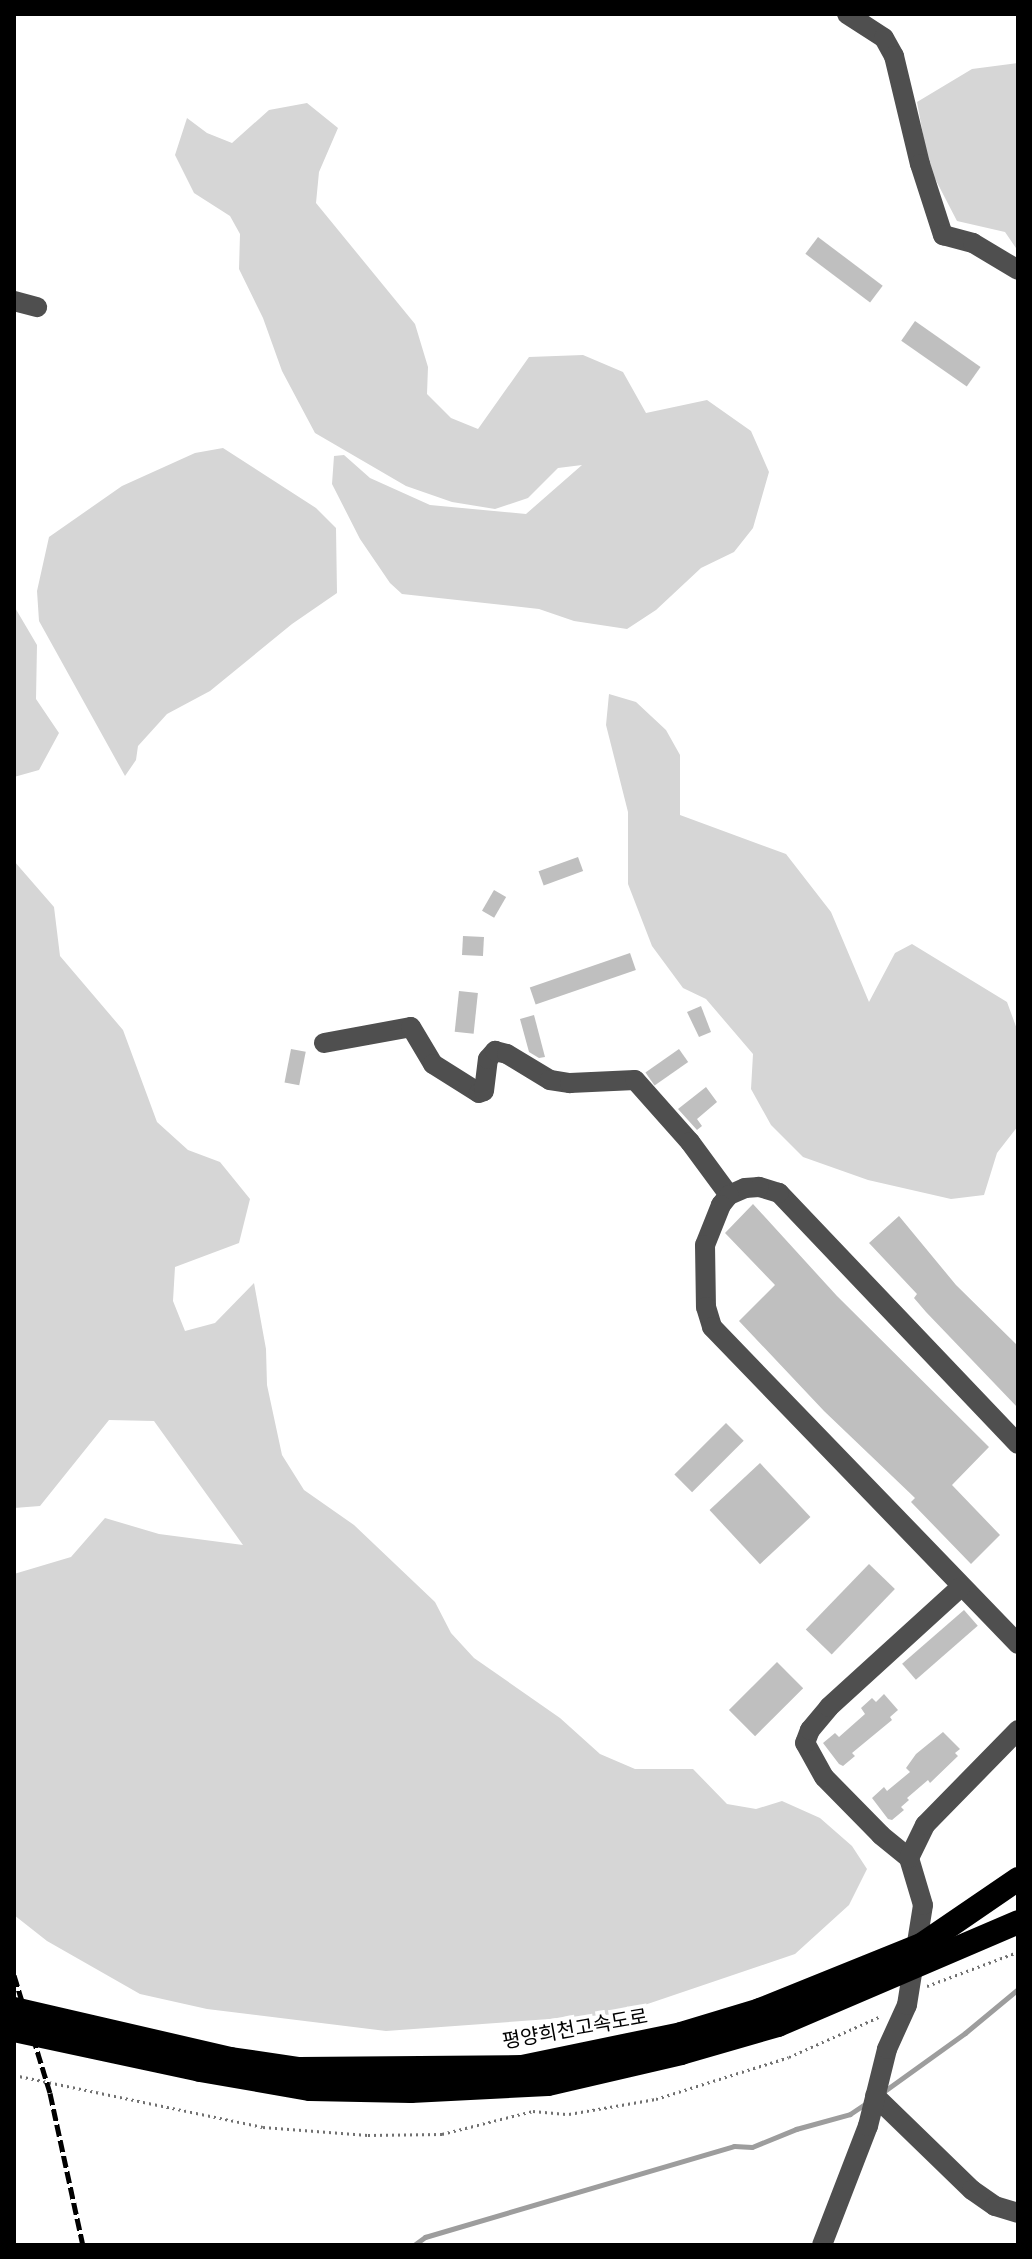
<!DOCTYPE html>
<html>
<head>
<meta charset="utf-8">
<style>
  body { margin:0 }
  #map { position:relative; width:1032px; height:2259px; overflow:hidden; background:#fff; font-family:"DejaVu Sans","Noto Sans KR",sans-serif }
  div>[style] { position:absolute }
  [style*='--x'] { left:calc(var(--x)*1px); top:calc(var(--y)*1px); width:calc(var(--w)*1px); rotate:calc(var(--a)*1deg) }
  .green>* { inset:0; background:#d6d6d6 }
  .stream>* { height:5px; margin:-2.5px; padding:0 2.5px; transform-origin:2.5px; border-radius:2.5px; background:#9d9d9d }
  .building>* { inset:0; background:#bfbfbf; transform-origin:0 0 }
  .path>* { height:3px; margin-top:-1.5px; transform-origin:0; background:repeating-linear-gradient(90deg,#717171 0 2px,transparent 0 6px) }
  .minor>* { height:20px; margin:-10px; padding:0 10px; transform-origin:10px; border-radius:10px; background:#4f4f4f }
  .highway>* { height:24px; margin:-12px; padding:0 12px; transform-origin:12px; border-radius:12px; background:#000 }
  .rail>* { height:5px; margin-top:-2.5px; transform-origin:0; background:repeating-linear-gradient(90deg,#000 0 12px,transparent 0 16px) }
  span { translate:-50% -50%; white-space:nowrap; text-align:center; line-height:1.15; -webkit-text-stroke:8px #fff; paint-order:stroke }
  .street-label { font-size:20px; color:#000 }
  .frame { position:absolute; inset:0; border:16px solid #000; pointer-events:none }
</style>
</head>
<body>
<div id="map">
  <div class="green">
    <i style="clip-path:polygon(1018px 63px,1018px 251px,1005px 232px,957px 221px,929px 167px,917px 102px,972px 69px)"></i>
    <i style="clip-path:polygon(307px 103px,338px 128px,319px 172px,316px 203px,415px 324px,428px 367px,427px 394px,451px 418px,478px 429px,529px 357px,583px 355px,623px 372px,646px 413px,707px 400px,751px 431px,769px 472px,753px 528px,734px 552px,701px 568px,656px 610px,627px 629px,574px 621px,539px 609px,402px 594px,390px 583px,360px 539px,332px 484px,334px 456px,344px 455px,370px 478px,430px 505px,526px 514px,582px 465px,558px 468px,528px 498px,495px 509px,452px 502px,406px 486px,315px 433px,282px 371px,263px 318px,239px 269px,240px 234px,230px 216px,194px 193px,175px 155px,187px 118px,207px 133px,232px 143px,269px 110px)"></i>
    <i style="clip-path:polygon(223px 448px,316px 508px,336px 528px,337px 593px,292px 624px,210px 691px,167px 714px,138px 746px,136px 760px,125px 776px,39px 621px,37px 591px,49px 537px,122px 486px,195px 453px)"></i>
    <i style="clip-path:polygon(14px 606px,37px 645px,36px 699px,59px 733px,39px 770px,14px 777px)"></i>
    <i style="clip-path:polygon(609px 694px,636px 702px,666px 730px,680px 755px,680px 815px,786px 854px,831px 912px,869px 1002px,895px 953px,912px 944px,1007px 1002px,1018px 1032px,1018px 1126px,997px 1153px,984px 1195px,951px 1199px,868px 1180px,803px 1157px,771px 1125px,751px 1089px,753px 1054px,706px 999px,683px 988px,652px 946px,628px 884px,628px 812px,606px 725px)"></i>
    <i style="clip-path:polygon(14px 861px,54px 907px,60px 956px,123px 1030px,157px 1122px,188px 1150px,220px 1162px,250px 1199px,239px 1243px,175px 1267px,173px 1301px,185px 1331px,215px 1323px,254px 1283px,266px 1349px,267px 1385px,282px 1455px,304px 1490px,354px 1525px,435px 1602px,451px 1633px,474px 1658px,560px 1718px,600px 1754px,635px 1769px,693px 1769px,727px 1804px,756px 1809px,782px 1801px,820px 1818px,852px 1846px,867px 1869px,849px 1905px,795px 1954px,618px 2014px,386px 2031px,207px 2009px,140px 1994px,47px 1941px,14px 1915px,14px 1574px,71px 1557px,105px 1518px,159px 1534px,243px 1545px,154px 1421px,109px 1420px,40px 1506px,14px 1508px)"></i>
  </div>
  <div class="stream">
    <i style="--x:883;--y:2092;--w:101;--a:-35.7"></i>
    <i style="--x:965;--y:2033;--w:69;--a:-39.7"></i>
    <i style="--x:414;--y:2245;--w:14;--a:-36"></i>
    <i style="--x:425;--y:2237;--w:322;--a:-16.4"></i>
    <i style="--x:734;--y:2146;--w:18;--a:3"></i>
    <i style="--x:752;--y:2147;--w:48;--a:-22.2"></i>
    <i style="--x:796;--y:2129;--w:56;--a:-15.5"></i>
    <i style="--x:850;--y:2114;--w:22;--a:-34"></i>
  </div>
  <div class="building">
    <i style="left:818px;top:237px;width:81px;height:21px;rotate:37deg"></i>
    <i style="left:915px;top:321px;width:80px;height:24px;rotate:35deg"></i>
    <i style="left:578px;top:857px;width:15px;height:42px;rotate:70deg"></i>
    <i style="left:494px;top:890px;width:14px;height:24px;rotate:30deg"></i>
    <i style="left:463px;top:936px;width:21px;height:19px;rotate:3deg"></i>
    <i style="left:630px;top:953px;width:18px;height:106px;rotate:71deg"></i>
    <i style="left:459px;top:991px;width:19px;height:41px;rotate:6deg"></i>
    <i style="clip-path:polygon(701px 1006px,711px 1032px,699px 1037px,687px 1012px)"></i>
    <i style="clip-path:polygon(534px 1015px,545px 1057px,539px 1058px,529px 1052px,520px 1019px)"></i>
    <i style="left:291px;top:1049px;width:15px;height:34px;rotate:11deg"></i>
    <i style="left:679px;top:1049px;width:16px;height:41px;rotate:55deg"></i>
    <i style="clip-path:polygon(706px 1087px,717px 1102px,697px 1119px,702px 1126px,697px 1130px,678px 1109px)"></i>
    <i style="clip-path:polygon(753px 1204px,837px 1296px,989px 1447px,952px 1485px,1000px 1535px,971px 1564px,911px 1502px,915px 1498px,824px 1411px,739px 1321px,775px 1285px,725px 1233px)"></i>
    <i style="clip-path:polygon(899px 1216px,956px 1285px,1018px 1346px,1018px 1408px,926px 1312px,914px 1298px,917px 1294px,869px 1243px)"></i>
    <i style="left:726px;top:1423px;width:25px;height:73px;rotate:45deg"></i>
    <i style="left:760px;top:1463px;width:74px;height:69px;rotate:47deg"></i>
    <i style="left:869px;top:1564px;width:36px;height:91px;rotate:44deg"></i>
    <i style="left:964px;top:1610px;width:21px;height:82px;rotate:49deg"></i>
    <i style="left:777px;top:1662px;width:37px;height:68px;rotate:45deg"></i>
    <i style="clip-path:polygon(884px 1694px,898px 1710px,890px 1717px,892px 1720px,852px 1753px,855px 1756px,843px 1766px,839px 1764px,823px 1743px,835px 1733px,839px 1737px,865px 1714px,861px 1708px,872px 1698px,876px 1702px)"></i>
    <i style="clip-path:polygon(943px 1732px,960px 1749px,955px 1753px,958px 1756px,930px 1783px,928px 1780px,907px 1798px,909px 1800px,901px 1807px,904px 1810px,892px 1820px,888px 1819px,872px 1798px,884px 1787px,887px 1791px,910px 1772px,906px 1768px,916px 1754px)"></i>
  </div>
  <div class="path">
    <i style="--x:927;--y:1986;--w:97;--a:-20.5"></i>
    <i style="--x:14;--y:2075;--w:254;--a:11.8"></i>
    <i style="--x:263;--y:2127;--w:105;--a:4.4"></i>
    <i style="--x:368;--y:2135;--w:74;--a:-0.8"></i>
    <i style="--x:442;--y:2134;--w:94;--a:-14.2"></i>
    <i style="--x:533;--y:2111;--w:36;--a:5"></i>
    <i style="--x:569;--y:2114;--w:88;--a:-9.8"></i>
    <i style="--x:656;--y:2099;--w:139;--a:-17.5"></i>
    <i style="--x:789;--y:2057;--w:101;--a:-24"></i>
  </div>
  <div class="minor">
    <i style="--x:847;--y:14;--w:44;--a:33"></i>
    <i style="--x:884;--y:38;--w:21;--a:61"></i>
    <i style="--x:894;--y:56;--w:111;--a:76.5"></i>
    <i style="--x:920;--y:164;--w:75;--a:72.1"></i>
    <i style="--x:943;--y:235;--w:31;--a:15"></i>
    <i style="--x:973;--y:243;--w:52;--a:31"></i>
    <i style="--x:14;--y:301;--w:24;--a:15"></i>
    <i style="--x:324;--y:1043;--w:88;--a:-10.4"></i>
    <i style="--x:411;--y:1027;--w:43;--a:59.3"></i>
    <i style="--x:433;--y:1064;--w:54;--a:32.2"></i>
    <i style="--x:479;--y:1093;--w:5;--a:-22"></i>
    <i style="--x:484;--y:1091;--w:32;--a:-83"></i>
    <i style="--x:488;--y:1059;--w:11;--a:-49"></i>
    <i style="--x:495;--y:1051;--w:12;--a:14"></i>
    <i style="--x:507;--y:1054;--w:50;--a:31.2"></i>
    <i style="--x:550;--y:1080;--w:20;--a:9"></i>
    <i style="--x:570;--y:1083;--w:65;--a:-2.6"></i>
    <i style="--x:635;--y:1080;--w:83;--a:48.4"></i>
    <i style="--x:690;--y:1142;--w:66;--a:53.7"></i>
    <i style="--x:1018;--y:1444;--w:347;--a:-133.6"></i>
    <i style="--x:779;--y:1193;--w:21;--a:-163"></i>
    <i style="--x:759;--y:1187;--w:14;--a:176"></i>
    <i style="--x:745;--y:1188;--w:17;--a:156"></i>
    <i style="--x:729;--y:1195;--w:13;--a:129"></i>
    <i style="--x:721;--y:1205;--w:43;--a:111.8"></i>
    <i style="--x:705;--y:1245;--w:62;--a:89.1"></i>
    <i style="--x:706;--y:1307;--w:21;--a:73"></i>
    <i style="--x:712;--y:1327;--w:441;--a:46"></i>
    <i style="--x:909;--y:1858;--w:36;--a:-141"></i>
    <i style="--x:881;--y:1835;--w:81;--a:-134.5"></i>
    <i style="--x:824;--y:1777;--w:39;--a:-119"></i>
    <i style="--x:805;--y:1743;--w:14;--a:-69"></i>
    <i style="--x:810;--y:1730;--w:30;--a:-50"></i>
    <i style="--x:829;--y:1707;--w:178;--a:-42.3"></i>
    <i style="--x:875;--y:2096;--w:135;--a:44.1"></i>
    <i style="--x:972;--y:2190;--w:28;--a:35"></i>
    <i style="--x:995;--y:2206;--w:24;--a:17"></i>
    <i style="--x:822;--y:2245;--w:128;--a:-68.9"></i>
    <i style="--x:868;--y:2126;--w:79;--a:-76.1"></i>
    <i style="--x:887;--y:2049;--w:48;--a:-65.6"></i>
    <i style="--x:907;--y:2005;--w:101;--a:-80.9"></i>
    <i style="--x:923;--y:1905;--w:49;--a:-106.6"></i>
    <i style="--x:909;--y:1858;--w:37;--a:-64"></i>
    <i style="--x:925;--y:1825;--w:133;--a:-45.6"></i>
  </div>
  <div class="highway">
    <i style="--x:14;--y:2009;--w:223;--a:13"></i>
    <i style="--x:231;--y:2059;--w:69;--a:8.4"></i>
    <i style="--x:299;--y:2069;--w:223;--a:-0.5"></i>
    <i style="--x:522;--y:2067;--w:162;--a:-11.7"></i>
    <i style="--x:681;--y:2034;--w:83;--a:-16.9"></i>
    <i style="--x:760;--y:2010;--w:176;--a:-22"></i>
    <i style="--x:923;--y:1944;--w:115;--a:-34.4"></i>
    <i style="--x:14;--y:2030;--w:190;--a:12.1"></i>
    <i style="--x:200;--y:2070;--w:112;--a:9.8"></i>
    <i style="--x:310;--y:2089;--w:101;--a:1.1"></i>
    <i style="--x:411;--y:2091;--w:137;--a:-2.9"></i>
    <i style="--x:548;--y:2084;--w:137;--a:-13.1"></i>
    <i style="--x:681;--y:2053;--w:101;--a:-16.1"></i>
    <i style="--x:778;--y:2025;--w:261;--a:-23.2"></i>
  </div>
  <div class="rail">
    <i style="--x:14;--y:1975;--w:123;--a:73"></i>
    <i style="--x:50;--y:2093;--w:156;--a:77.8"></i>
  </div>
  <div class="street-label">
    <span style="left:575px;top:2029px;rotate:-10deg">평양희천고속도로</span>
  </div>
  <div class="frame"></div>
</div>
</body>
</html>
